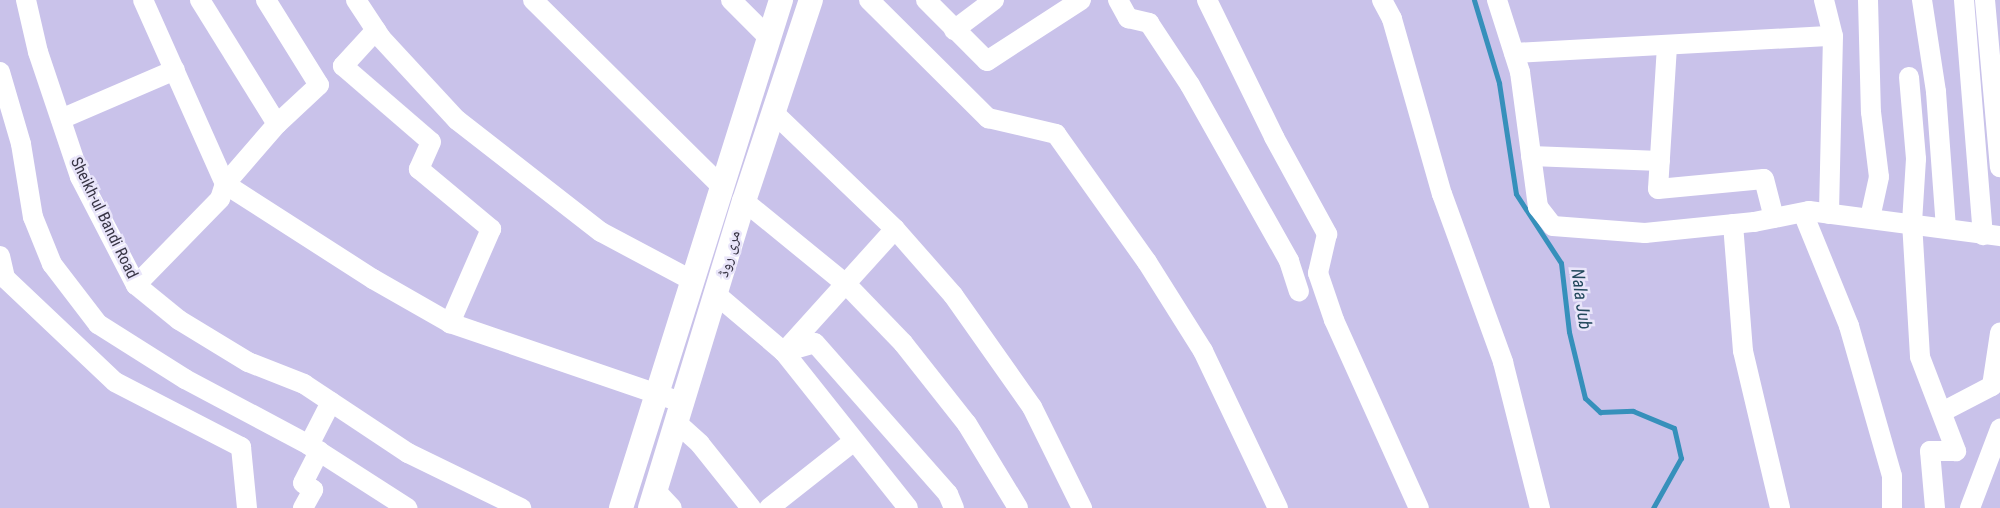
<!DOCTYPE html>
<html>
<head>
<meta charset="utf-8">
<style>
  body { margin:0 }
  #map { position:relative; width:2000px; height:508px; overflow:hidden; background:#c9c2ea; font-family:"Roboto Condensed","Noto Naskh Arabic",sans-serif }
  div>[style] { position:absolute }
  [style*='--x'] { left:calc(var(--x)*1px); top:calc(var(--y)*1px); width:calc(var(--w)*1px); rotate:calc(var(--a)*1deg) }
  .stream>* { height:5px; margin:-2.5px; padding:0 2.5px; transform-origin:2.5px; border-radius:2.5px; background:#3690bb }
  .minor>* { height:20px; margin:-10px; padding:0 10px; transform-origin:10px; border-radius:10px; background:#fff }
  .major>* { height:24px; margin:-12px; padding:0 12px; transform-origin:12px; border-radius:12px; background:#fff }
  span { translate:-50% -50%; white-space:nowrap; text-align:center; line-height:1.15; -webkit-text-stroke:5px #e9e5fa; paint-order:stroke }
  .street-label { font-size:16px; color:#383545 }
  .water-label { font-size:18px; color:#23495c; font-style:italic }
</style>
</head>
<body>
<div id="map">
  <div class="stream">
    <i style="--x:1474;--y:0;--w:87;--a:73.2"></i>
    <i style="--x:1499;--y:83;--w:112;--a:81.3"></i>
    <i style="--x:1516;--y:194;--w:82;--a:56.9"></i>
    <i style="--x:1561;--y:263;--w:69;--a:83.4"></i>
    <i style="--x:1569;--y:332;--w:68;--a:76.4"></i>
    <i style="--x:1585;--y:398;--w:21;--a:43"></i>
    <i style="--x:1600;--y:412;--w:33;--a:-2"></i>
    <i style="--x:1633;--y:411;--w:44;--a:22.5"></i>
    <i style="--x:1674;--y:428;--w:31;--a:77"></i>
    <i style="--x:1681;--y:458;--w:57;--a:119.2"></i>
  </div>
  <div class="minor">
    <i style="--x:26;--y:0;--w:53;--a:77"></i>
    <i style="--x:38;--y:52;--w:132;--a:71.4"></i>
    <i style="--x:80;--y:177;--w:122;--a:62.6"></i>
    <i style="--x:136;--y:285;--w:55;--a:39.1"></i>
    <i style="--x:179;--y:320;--w:81;--a:31.3"></i>
    <i style="--x:248;--y:362;--w:60;--a:21.4"></i>
    <i style="--x:304;--y:384;--w:125;--a:33.6"></i>
    <i style="--x:408;--y:453;--w:126;--a:26"></i>
    <i style="--x:200;--y:0;--w:146;--a:58.2"></i>
    <i style="--x:277;--y:124;--w:79;--a:130.9"></i>
    <i style="--x:225;--y:184;--w:176;--a:32.7"></i>
    <i style="--x:373;--y:279;--w:89;--a:29.7"></i>
    <i style="--x:450;--y:323;--w:247;--a:18.9"></i>
    <i style="--x:266;--y:0;--w:100;--a:58.1"></i>
    <i style="--x:319;--y:85;--w:57;--a:137.1"></i>
    <i style="--x:356;--y:0;--w:45;--a:56.7"></i>
    <i style="--x:381;--y:38;--w:112;--a:47.2"></i>
    <i style="--x:457;--y:120;--w:182;--a:37.9"></i>
    <i style="--x:601;--y:232;--w:104;--a:28"></i>
    <i style="--x:533;--y:0;--w:264;--a:44.7"></i>
    <i style="--x:731;--y:0;--w:54;--a:45"></i>
    <i style="--x:869;--y:0;--w:168;--a:44.8"></i>
    <i style="--x:988;--y:118;--w:70;--a:13.2"></i>
    <i style="--x:1056;--y:134;--w:157;--a:54.6"></i>
    <i style="--x:1147;--y:262;--w:105;--a:57.8"></i>
    <i style="--x:1203;--y:351;--w:174;--a:64.5"></i>
    <i style="--x:926;--y:0;--w:86;--a:45"></i>
    <i style="--x:987;--y:61;--w:112;--a:-33"></i>
    <i style="--x:1118;--y:0;--w:21;--a:61"></i>
    <i style="--x:1128;--y:18;--w:22;--a:13"></i>
    <i style="--x:1149;--y:23;--w:74;--a:56.5"></i>
    <i style="--x:1190;--y:85;--w:202;--a:60.6"></i>
    <i style="--x:1289;--y:261;--w:32;--a:72"></i>
    <i style="--x:1207;--y:0;--w:153;--a:63.9"></i>
    <i style="--x:1274;--y:137;--w:111;--a:61.3"></i>
    <i style="--x:1327;--y:234;--w:40;--a:103"></i>
    <i style="--x:1318;--y:273;--w:50;--a:71.2"></i>
    <i style="--x:1334;--y:320;--w:206;--a:65.7"></i>
    <i style="--x:1382;--y:0;--w:21;--a:62"></i>
    <i style="--x:1392;--y:19;--w:182;--a:74.1"></i>
    <i style="--x:1442;--y:194;--w:179;--a:70"></i>
    <i style="--x:1503;--y:362;--w:151;--a:75.8"></i>
    <i style="--x:1497;--y:0;--w:76;--a:72.3"></i>
    <i style="--x:1520;--y:72;--w:136;--a:82.4"></i>
    <i style="--x:1538;--y:207;--w:24;--a:52"></i>
    <i style="--x:1553;--y:226;--w:92;--a:4.4"></i>
    <i style="--x:1645;--y:233;--w:110;--a:-5.8"></i>
    <i style="--x:1754;--y:222;--w:56;--a:-11.3"></i>
    <i style="--x:1809;--y:211;--w:193;--a:7.5"></i>
    <i style="--x:1824;--y:0;--w:37;--a:76"></i>
    <i style="--x:1833;--y:36;--w:178;--a:91.3"></i>
    <i style="--x:1868;--y:0;--w:112;--a:88.5"></i>
    <i style="--x:1871;--y:112;--w:65;--a:83"></i>
    <i style="--x:1879;--y:177;--w:42;--a:102.4"></i>
    <i style="--x:1922;--y:0;--w:93;--a:81.3"></i>
    <i style="--x:1936;--y:92;--w:136;--a:85.8"></i>
    <i style="--x:1964;--y:0;--w:236;--a:85.4"></i>
    <i style="--x:1985;--y:0;--w:168;--a:84.9"></i>
    <i style="--x:376;--y:30;--w:49;--a:132.5"></i>
    <i style="--x:343;--y:66;--w:116;--a:40.8"></i>
    <i style="--x:431;--y:142;--w:30;--a:114"></i>
    <i style="--x:419;--y:169;--w:94;--a:39.8"></i>
    <i style="--x:491;--y:229;--w:103;--a:113.6"></i>
    <i style="--x:954;--y:30;--w:50;--a:-36.9"></i>
    <i style="--x:1667;--y:46;--w:143;--a:93.6"></i>
    <i style="--x:1658;--y:189;--w:106;--a:-5.4"></i>
    <i style="--x:1764;--y:179;--w:40;--a:75.6"></i>
    <i style="--x:1514;--y:53;--w:319;--a:-3.1"></i>
    <i style="--x:0;--y:72;--w:75;--a:73.7"></i>
    <i style="--x:21;--y:144;--w:74;--a:80.7"></i>
    <i style="--x:33;--y:217;--w:51;--a:68"></i>
    <i style="--x:52;--y:264;--w:76;--a:52.5"></i>
    <i style="--x:98;--y:324;--w:103;--a:32.3"></i>
    <i style="--x:185;--y:379;--w:140;--a:28"></i>
    <i style="--x:1909;--y:77;--w:82;--a:85.1"></i>
    <i style="--x:1916;--y:159;--w:63;--a:93.6"></i>
    <i style="--x:1912;--y:222;--w:135;--a:86.6"></i>
    <i style="--x:1920;--y:357;--w:101;--a:69"></i>
    <i style="--x:1956;--y:451;--w:26;--a:180"></i>
    <i style="--x:1930;--y:451;--w:57;--a:85"></i>
    <i style="--x:773;--y:112;--w:169;--a:43.8"></i>
    <i style="--x:895;--y:229;--w:88;--a:48.7"></i>
    <i style="--x:953;--y:295;--w:137;--a:54.8"></i>
    <i style="--x:1032;--y:407;--w:113;--a:63.7"></i>
    <i style="--x:61;--y:119;--w:124;--a:-23.3"></i>
    <i style="--x:1531;--y:156;--w:129;--a:2.2"></i>
    <i style="--x:744;--y:201;--w:133;--a:39.2"></i>
    <i style="--x:847;--y:285;--w:81;--a:46"></i>
    <i style="--x:903;--y:343;--w:103;--a:51.7"></i>
    <i style="--x:967;--y:424;--w:98;--a:58.7"></i>
    <i style="--x:1803;--y:213;--w:122;--a:67.8"></i>
    <i style="--x:1849;--y:326;--w:156;--a:74"></i>
    <i style="--x:1892;--y:476;--w:32;--a:90"></i>
    <i style="--x:1733;--y:224;--w:127;--a:85.5"></i>
    <i style="--x:1743;--y:351;--w:161;--a:76.7"></i>
    <i style="--x:895;--y:229;--w:166;--a:132.1"></i>
    <i style="--x:784;--y:352;--w:199;--a:51.5"></i>
    <i style="--x:0;--y:256;--w:23;--a:77"></i>
    <i style="--x:5;--y:278;--w:151;--a:43.4"></i>
    <i style="--x:115;--y:382;--w:142;--a:27.3"></i>
    <i style="--x:241;--y:447;--w:61;--a:84.4"></i>
    <i style="--x:136;--y:285;--w:120;--a:-45.7"></i>
    <i style="--x:220;--y:199;--w:16;--a:-72"></i>
    <i style="--x:225;--y:184;--w:201;--a:-114"></i>
    <i style="--x:718;--y:296;--w:87;--a:40.3"></i>
    <i style="--x:784;--y:352;--w:32;--a:-16"></i>
    <i style="--x:815;--y:343;--w:201;--a:48.6"></i>
    <i style="--x:948;--y:494;--w:15;--a:67"></i>
    <i style="--x:331;--y:402;--w:48;--a:117.1"></i>
    <i style="--x:309;--y:445;--w:117;--a:32.7"></i>
    <i style="--x:1942;--y:412;--w:56;--a:-27.5"></i>
    <i style="--x:1992;--y:386;--w:54;--a:-81.4"></i>
    <i style="--x:677;--y:423;--w:31;--a:42"></i>
    <i style="--x:700;--y:444;--w:82;--a:51.4"></i>
    <i style="--x:656;--y:491;--w:23;--a:47"></i>
    <i style="--x:303;--y:508;--w:21;--a:-61"></i>
    <i style="--x:313;--y:490;--w:12;--a:-145"></i>
    <i style="--x:303;--y:483;--w:36;--a:-63"></i>
    <i style="--x:769;--y:508;--w:108;--a:-38.2"></i>
    <i style="--x:1970;--y:508;--w:85;--a:-69.2"></i>
  </div>
  <div class="major">
    <i style="--x:621;--y:508;--w:533;--a:-72.52"></i>
    <i style="--x:650;--y:508;--w:321;--a:-73"></i>
    <i style="--x:744;--y:201;--w:212;--a:-71.6"></i>
  </div>
  <div class="street-label">
    <span style="left:104px;top:218px;rotate:64deg">Sheikh-ul Bandi Road</span>
    <span style="left:729px;top:254px;rotate:-75deg">مری روڈ</span>
  </div>
  <div class="water-label">
    <span style="left:1581px;top:299px;rotate:82deg">Nala Jub</span>
  </div>
</div>
</body>
</html>
